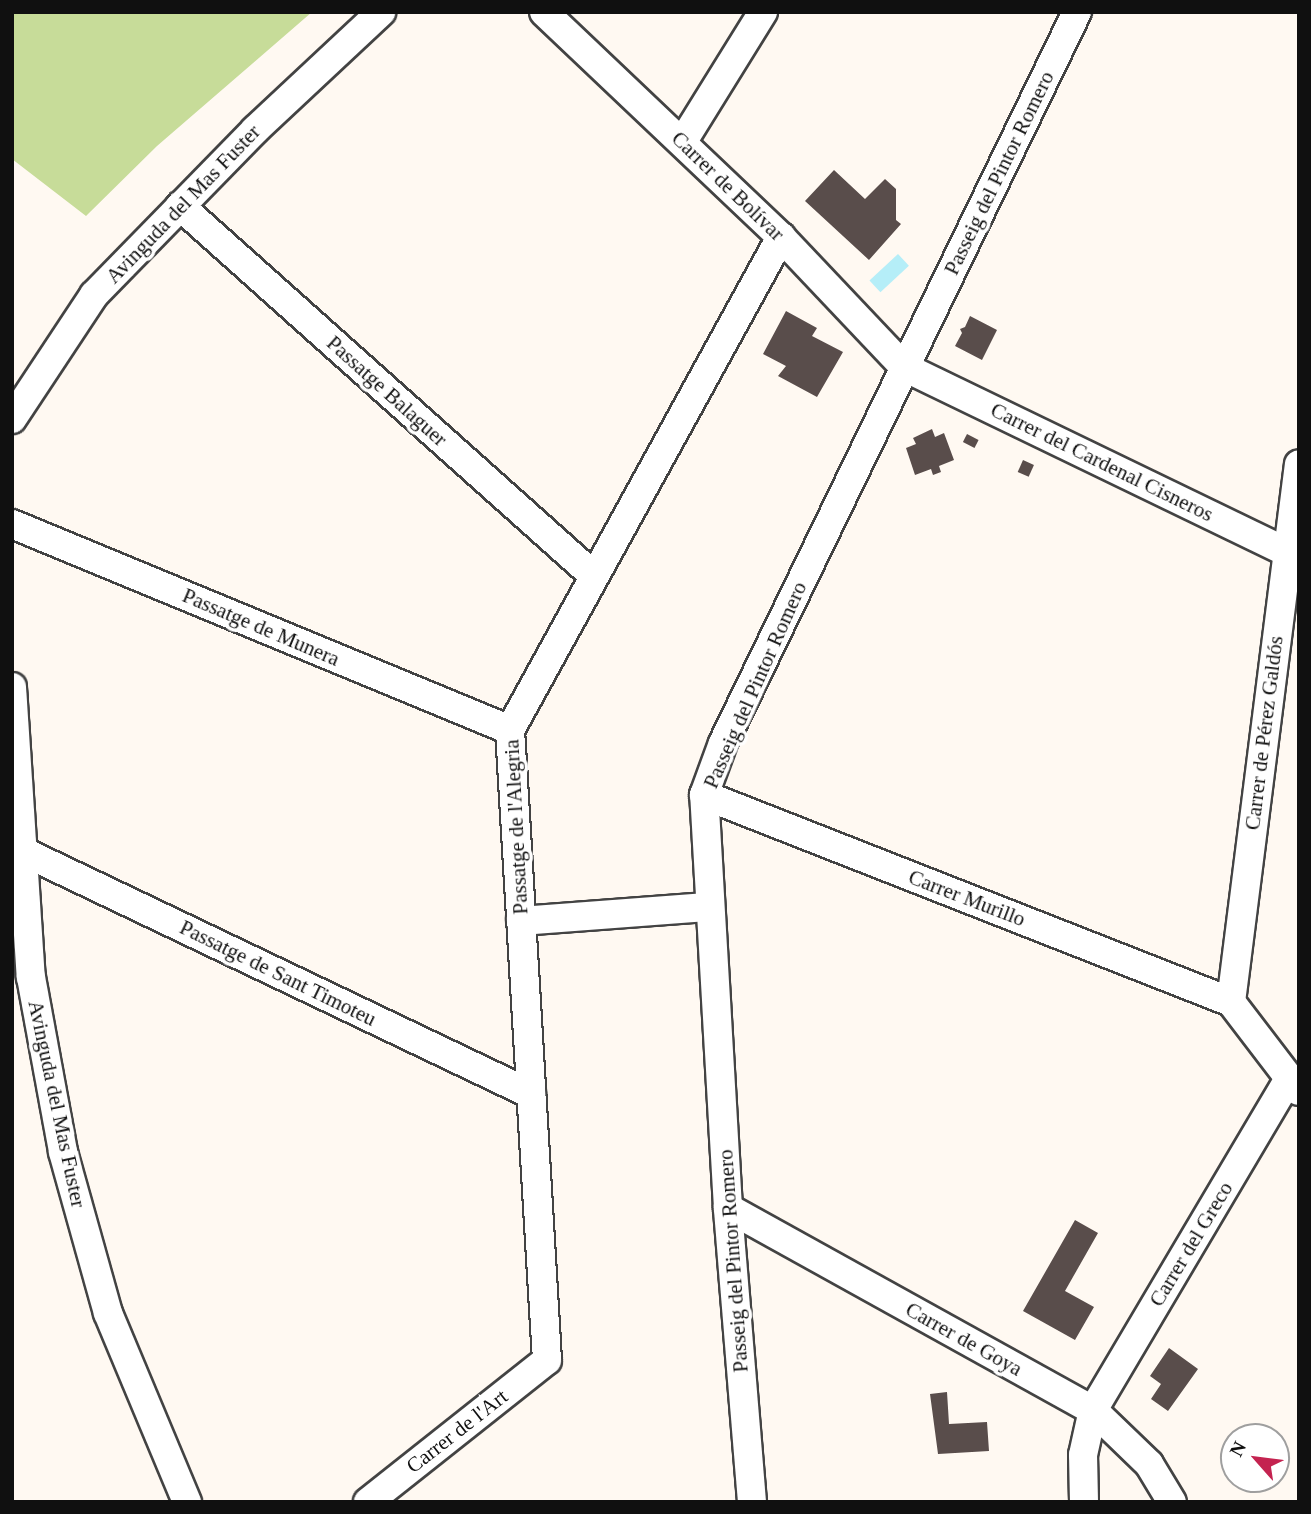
<!DOCTYPE html>
<html>
<head>
<meta charset="utf-8">
<style>
  body { margin:0 }
  #map { position:relative; width:1311px; height:1514px; overflow:hidden; background:#fff9f2; font-family:Georgia,serif }
  div>[style] { position:absolute }
  [style*='--x'] { left:calc(var(--x)*1px); top:calc(var(--y)*1px); width:calc(var(--w)*1px); rotate:calc(var(--a)*1deg) }
  .forest>* { inset:0; background:#c7dc99 }
  .water>* { inset:0; background:#b5eef8; transform-origin:0 0 }
  .building>* { inset:0; background:#594d4b; transform-origin:0 0 }
  .roads { filter:drop-shadow(2px 0 #434343) drop-shadow(-2px 0 #434343) drop-shadow(0 2px #434343) drop-shadow(0 -2px #434343) }
  .minor>* { height:28px; margin:-14px; padding:0 14px; transform-origin:14px; border-radius:14px; background:#fff }
  span { translate:-50% -50%; white-space:nowrap; text-align:center; line-height:1.15; -webkit-text-stroke:7px #fff; paint-order:stroke }
  .street-label { font-size:21px; color:#101010 }
  .frame { position:absolute; inset:0; border:14px solid #101010; pointer-events:none }
  .north { position:absolute; left:1220px; top:1423px; width:70px; height:70px; box-sizing:border-box; background:#fff; border:2px solid #9f9f9f; border-radius:50%; rotate:298deg; font-size:19px; font-weight:700; line-height:28px; text-align:center; color:#101010 }
  .north::after { content:''; display:block; margin:auto; width:24px; height:32px; background:#c42350; clip-path:polygon(50% 0,100% 100%,50% 72%,0 100%) }
</style>
</head>
<body>
<div id="map">
  <div class="forest">
    <i style="clip-path:polygon(12px 12px,312px 12px,157px 146px,86px 216px,12px 159px)"></i>
  </div>
  <div class="water">
    <i style="left:898px;top:254px;width:16px;height:39px;rotate:47deg"></i>
  </div>
  <div class="building">
    <i style="clip-path:polygon(834px 170px,865px 199px,885px 179px,896px 189px,896px 220px,901px 224px,869px 260px,805px 201px)"></i>
    <i style="clip-path:polygon(786px 311px,817px 328px,812px 336px,843px 352px,817px 397px,778px 376px,786px 366px,763px 354px)"></i>
    <i style="clip-path:polygon(970px 316px,997px 330px,982px 360px,955px 346px,962px 333px,960px 329px,965px 327px)"></i>
    <i style="clip-path:polygon(932px 429px,935px 437px,944px 433px,954px 460px,939px 466px,941px 472px,933px 475px,931px 469px,915px 475px,906px 448px,916px 444px,913px 438px)"></i>
    <i style="left:967px;top:434px;width:13px;height:9px;rotate:27deg"></i>
    <i style="left:1023px;top:460px;width:12px;height:13px;rotate:24deg"></i>
    <i style="clip-path:polygon(1075px 1220px,1098px 1233px,1065px 1291px,1094px 1307px,1075px 1340px,1023px 1311px)"></i>
    <i style="clip-path:polygon(1169px 1348px,1198px 1369px,1168px 1411px,1151px 1399px,1161px 1384px,1150px 1376px)"></i>
    <i style="clip-path:polygon(947px 1392px,949px 1424px,987px 1422px,989px 1451px,938px 1454px,930px 1394px)"></i>
  </div>
  <div class="roads">
    <div class="minor">
      <i style="--x:544;--y:12;--w:327;--a:43.5"></i>
      <i style="--x:781;--y:237;--w:179;--a:46.6"></i>
      <i style="--x:904;--y:367;--w:439;--a:25.8"></i>
      <i style="--x:683;--y:141;--w:152;--a:-58.2"></i>
      <i style="--x:180;--y:206;--w:555;--a:41.79"></i>
      <i style="--x:12;--y:419;--w:149;--a:-56.5"></i>
      <i style="--x:94;--y:295;--w:231;--a:-45.7"></i>
      <i style="--x:255;--y:130;--w:173;--a:-43.1"></i>
      <i style="--x:12;--y:524;--w:539;--a:22.47"></i>
      <i style="--x:12;--y:687;--w:291;--a:86.3"></i>
      <i style="--x:31;--y:977;--w:178;--a:79.6"></i>
      <i style="--x:63;--y:1152;--w:167;--a:74.4"></i>
      <i style="--x:108;--y:1313;--w:205;--a:67.3"></i>
      <i style="--x:704;--y:795;--w:566;--a:21.44"></i>
      <i style="--x:24;--y:852;--w:562;--a:25.52"></i>
      <i style="--x:521;--y:921;--w:189;--a:-4.3"></i>
      <i style="--x:1231;--y:1002;--w:542;--a:-82.8"></i>
      <i style="--x:1231;--y:1002;--w:112;--a:52.6"></i>
      <i style="--x:728;--y:1208;--w:417;--a:29"></i>
      <i style="--x:1093;--y:1410;--w:78;--a:44"></i>
      <i style="--x:1149;--y:1464;--w:44;--a:58.8"></i>
      <i style="--x:368;--y:1502;--w:228;--a:-38.4"></i>
      <i style="--x:547;--y:1360;--w:631;--a:-93.36"></i>
      <i style="--x:510;--y:730;--w:563;--a:-61.2"></i>
      <i style="--x:752;--y:1502;--w:295;--a:-94.7"></i>
      <i style="--x:728;--y:1208;--w:414;--a:-93.3"></i>
      <i style="--x:704;--y:795;--w:55;--a:-69.9"></i>
      <i style="--x:723;--y:743;--w:812;--a:-64.16"></i>
      <i style="--x:1084;--y:1502;--w:47;--a:-91.2"></i>
      <i style="--x:1083;--y:1455;--w:46;--a:-77.5"></i>
      <i style="--x:1093;--y:1410;--w:386;--a:-59.4"></i>
    </div>
  </div>
  <div class="street-label">
    <span style="left:999px;top:173px;rotate:-64deg">Passeig del Pintor Romero</span>
    <span style="left:728px;top:186px;rotate:44deg">Carrer de Bolívar</span>
    <span style="left:183px;top:204px;rotate:-46deg">Avinguda del Mas Fuster</span>
    <span style="left:387px;top:391px;rotate:42deg">Passatge Balaguer</span>
    <span style="left:1102px;top:462px;rotate:26deg">Carrer del Cardenal Cisneros</span>
    <span style="left:261px;top:627px;rotate:23deg">Passatge de Munera</span>
    <span style="left:755px;top:685px;rotate:-66deg">Passeig del Pintor Romero</span>
    <span style="left:1264px;top:733px;rotate:-83deg">Carrer de Pérez Galdós</span>
    <span style="left:516px;top:827px;rotate:-93deg">Passatge de l'Alegria</span>
    <span style="left:967px;top:898px;rotate:21deg">Carrer Murillo</span>
    <span style="left:278px;top:973px;rotate:26deg">Passatge de Sant Timoteu</span>
    <span style="left:57px;top:1104px;rotate:78deg">Avinguda del Mas Fuster</span>
    <span style="left:1191px;top:1244px;rotate:-59deg">Carrer del Greco</span>
    <span style="left:733px;top:1261px;rotate:-94deg">Passeig del Pintor Romero</span>
    <span style="left:964px;top:1339px;rotate:29deg">Carrer de Goya</span>
    <span style="left:457px;top:1431px;rotate:-38deg">Carrer de l'Art</span>
  </div>
  <div class="frame"></div>
  <div class="north">N</div>
</div>
</body>
</html>
